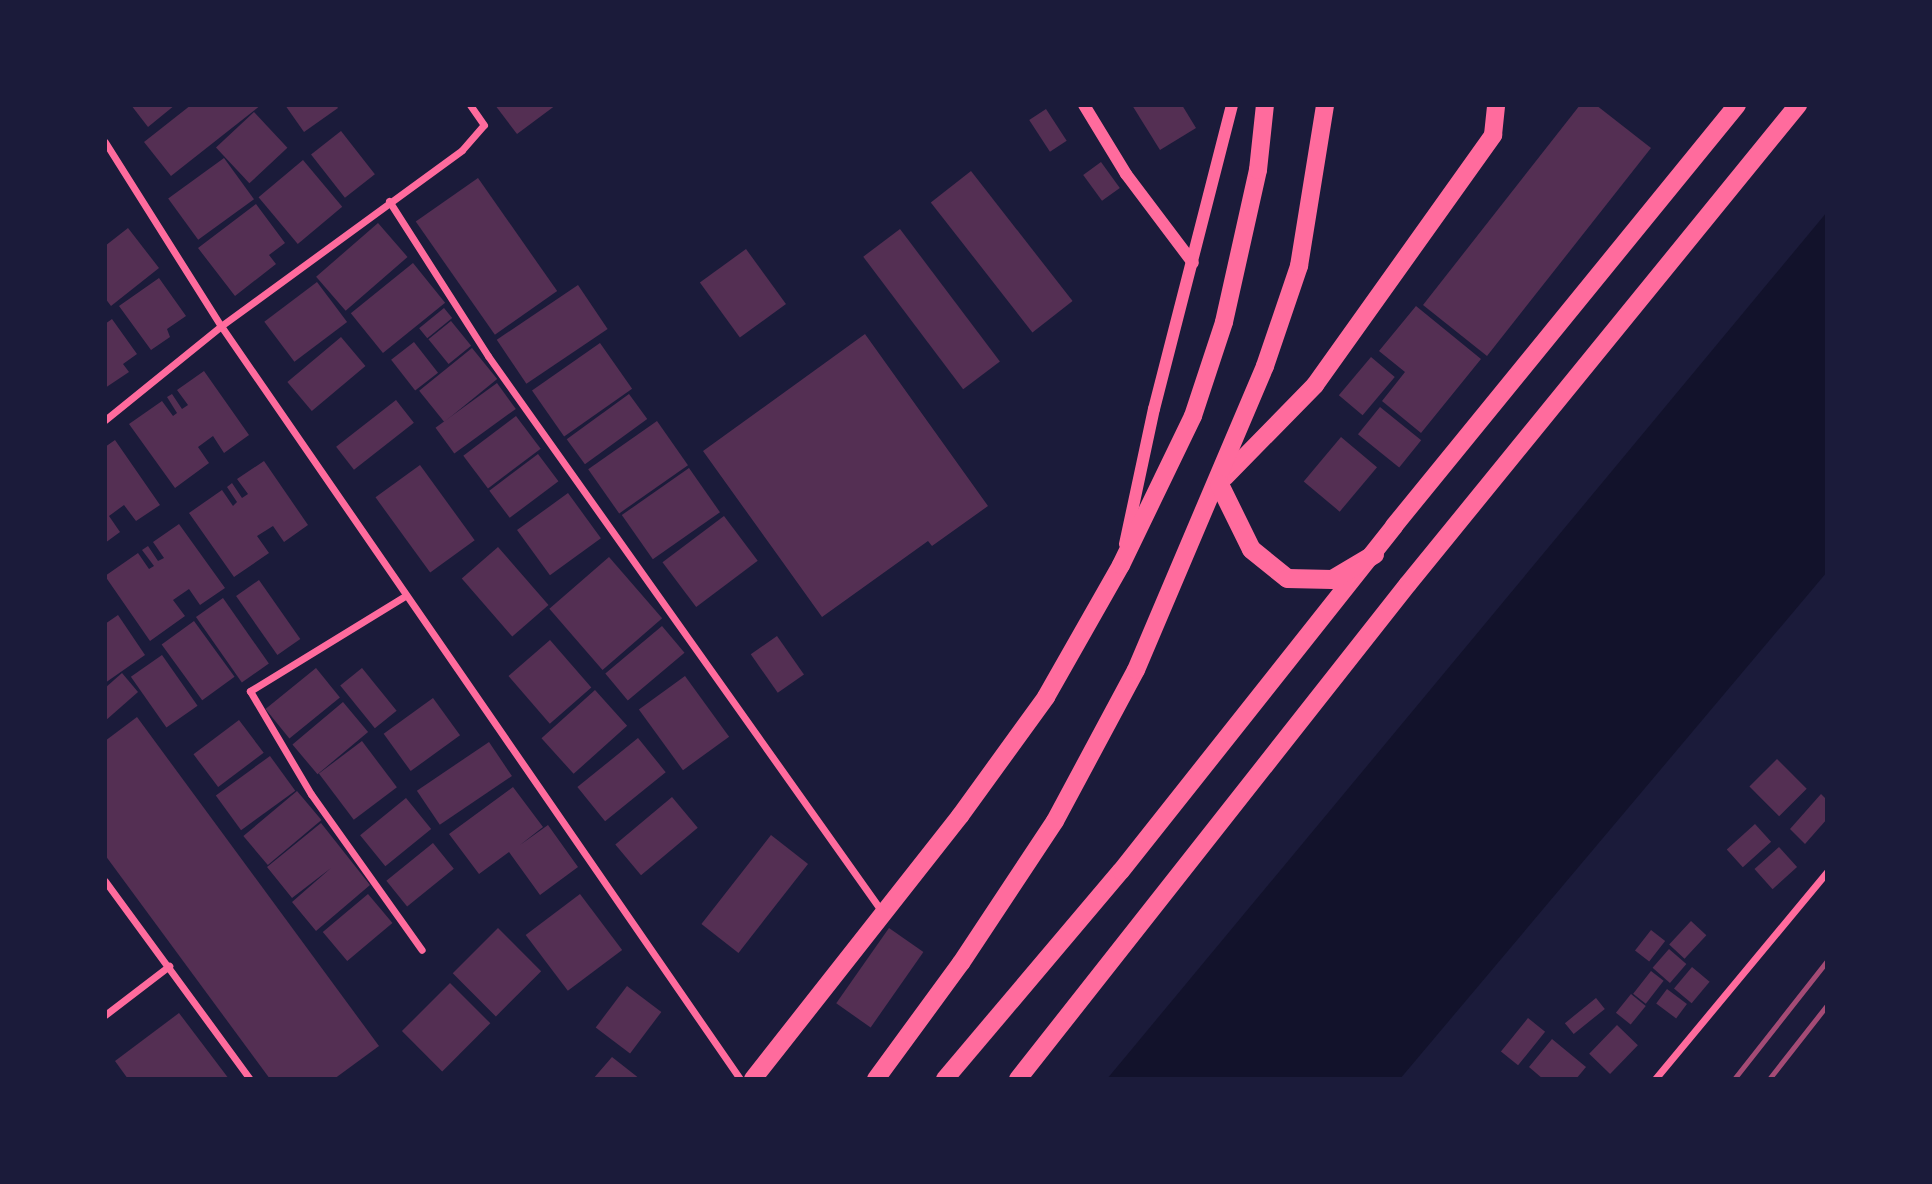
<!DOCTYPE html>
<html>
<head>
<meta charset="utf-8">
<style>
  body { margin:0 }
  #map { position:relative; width:1932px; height:1184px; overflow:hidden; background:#1b1b3a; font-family:"Nunito Sans",sans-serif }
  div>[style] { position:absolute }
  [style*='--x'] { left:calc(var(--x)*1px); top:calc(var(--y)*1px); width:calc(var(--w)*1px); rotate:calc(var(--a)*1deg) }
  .water>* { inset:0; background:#12122b }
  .building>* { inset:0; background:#542f53; transform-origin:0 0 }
  .minor>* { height:7px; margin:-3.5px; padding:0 3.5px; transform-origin:3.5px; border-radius:3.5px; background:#ff6b9d }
  .tertiary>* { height:12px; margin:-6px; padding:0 6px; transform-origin:6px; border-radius:6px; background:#ff6b9d }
  .primary>* { height:18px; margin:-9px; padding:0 9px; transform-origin:9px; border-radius:9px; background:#ff6b9d }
  .trunk>* { height:19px; margin:-9.5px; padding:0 9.5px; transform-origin:9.5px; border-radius:9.5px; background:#ff6b9d }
  .rail>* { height:5px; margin:-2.5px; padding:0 2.5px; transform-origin:2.5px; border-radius:2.5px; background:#a44b75 }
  span { translate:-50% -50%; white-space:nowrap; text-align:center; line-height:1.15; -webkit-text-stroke:5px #1b1b3a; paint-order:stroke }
  .frame { position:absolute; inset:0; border:107px solid #1b1b3a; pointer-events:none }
</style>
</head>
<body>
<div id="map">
  <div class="water">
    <i style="clip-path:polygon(1827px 212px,1827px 572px,1400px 1079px,1107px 1079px)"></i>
  </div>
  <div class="building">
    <i style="clip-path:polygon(131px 105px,175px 105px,148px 127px)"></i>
    <i style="clip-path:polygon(191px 105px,261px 105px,171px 176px,144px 142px)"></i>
    <i style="clip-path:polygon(285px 105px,336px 105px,338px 108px,304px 132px)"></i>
    <i style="clip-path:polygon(495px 105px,556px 105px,517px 134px)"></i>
    <i style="clip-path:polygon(1132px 105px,1182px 105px,1196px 128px,1160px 150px)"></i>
    <i style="clip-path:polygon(1580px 105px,1596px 105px,1651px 148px,1487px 356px,1423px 305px)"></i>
    <i style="left:1046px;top:109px;width:38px;height:20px;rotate:57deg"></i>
    <i style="left:254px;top:112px;width:49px;height:52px;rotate:47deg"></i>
    <i style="left:341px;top:131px;width:55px;height:38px;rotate:52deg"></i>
    <i style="left:224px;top:158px;width:51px;height:69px;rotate:54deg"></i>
    <i style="left:303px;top:160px;width:61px;height:58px;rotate:50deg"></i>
    <i style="left:1101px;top:162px;width:32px;height:22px;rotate:54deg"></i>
    <i style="left:971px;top:171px;width:165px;height:51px;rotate:52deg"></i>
    <i style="left:478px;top:178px;width:138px;height:76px;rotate:55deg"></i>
    <i style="clip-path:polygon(256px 204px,285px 243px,269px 255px,276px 264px,235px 296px,198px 248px)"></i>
    <i style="left:378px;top:223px;width:45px;height:82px;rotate:49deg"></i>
    <i style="clip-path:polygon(128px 228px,159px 268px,111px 306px,105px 298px,105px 246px)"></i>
    <i style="left:900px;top:229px;width:166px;height:46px;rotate:53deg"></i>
    <i style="left:746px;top:249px;width:68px;height:57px;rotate:54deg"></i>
    <i style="left:413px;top:263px;width:51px;height:80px;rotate:51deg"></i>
    <i style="clip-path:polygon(159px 278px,186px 316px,167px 329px,170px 337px,151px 350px,119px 306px)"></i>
    <i style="left:317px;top:282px;width:50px;height:66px;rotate:53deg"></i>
    <i style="left:578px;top:285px;width:53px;height:98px;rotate:56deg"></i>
    <i style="clip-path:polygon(1416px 306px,1481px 359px,1421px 433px,1382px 401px,1405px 372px,1379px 351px)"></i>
    <i style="left:444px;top:308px;width:13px;height:32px;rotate:51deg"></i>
    <i style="clip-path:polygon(112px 319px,137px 354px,123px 364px,129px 372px,105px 388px,105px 324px)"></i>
    <i style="left:451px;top:321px;width:32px;height:29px;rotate:51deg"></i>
    <i style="clip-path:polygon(865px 334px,988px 506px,932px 546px,928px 541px,822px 617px,703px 451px)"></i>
    <i style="left:341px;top:337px;width:38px;height:70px;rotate:50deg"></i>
    <i style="left:414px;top:342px;width:39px;height:29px;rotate:52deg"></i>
    <i style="left:600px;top:343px;width:56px;height:83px;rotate:55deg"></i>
    <i style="left:472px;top:348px;width:40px;height:68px;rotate:51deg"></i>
    <i style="left:1371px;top:357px;width:31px;height:50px;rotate:40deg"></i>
    <i style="clip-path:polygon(204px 371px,249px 435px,224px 453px,213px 436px,198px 447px,209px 463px,175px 488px,129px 424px,162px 401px,173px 416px,177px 413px,167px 397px,172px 394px,182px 409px,188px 405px,177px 390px)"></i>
    <i style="left:497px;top:383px;width:32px;height:76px;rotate:54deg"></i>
    <i style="left:629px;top:394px;width:31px;height:77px;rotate:54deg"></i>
    <i style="left:396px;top:400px;width:29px;height:76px;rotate:52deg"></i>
    <i style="left:1380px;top:407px;width:53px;height:35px;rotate:39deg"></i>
    <i style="left:516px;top:416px;width:41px;height:66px;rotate:53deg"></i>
    <i style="left:657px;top:421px;width:54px;height:84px;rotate:55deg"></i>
    <i style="left:1341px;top:437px;width:47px;height:58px;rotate:40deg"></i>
    <i style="clip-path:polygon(115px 440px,160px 505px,136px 521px,124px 505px,109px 516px,120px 532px,105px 543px,105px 447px)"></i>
    <i style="left:538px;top:454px;width:34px;height:61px;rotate:53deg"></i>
    <i style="clip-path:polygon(264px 461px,308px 525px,284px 542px,273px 526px,257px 536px,269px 553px,234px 577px,189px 513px,222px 490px,233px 506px,237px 502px,227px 487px,232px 483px,242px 498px,248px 494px,237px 479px)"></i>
    <i style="left:420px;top:465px;width:93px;height:55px;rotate:54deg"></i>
    <i style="left:689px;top:468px;width:54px;height:82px;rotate:55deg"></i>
    <i style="left:568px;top:493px;width:56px;height:63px;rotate:54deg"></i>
    <i style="left:724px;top:516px;width:56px;height:77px;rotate:53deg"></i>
    <i style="clip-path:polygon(179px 524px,225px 588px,200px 605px,189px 589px,173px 600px,185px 616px,150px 641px,105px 576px,138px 553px,149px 569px,154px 566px,142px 550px,148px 546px,158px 561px,164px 558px,153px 542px)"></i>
    <i style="left:498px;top:547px;width:77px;height:48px;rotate:49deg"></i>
    <i style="left:609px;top:557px;width:81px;height:79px;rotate:49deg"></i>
    <i style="left:259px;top:580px;width:72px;height:28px;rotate:55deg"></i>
    <i style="left:223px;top:598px;width:80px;height:33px;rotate:55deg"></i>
    <i style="clip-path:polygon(118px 615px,145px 655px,105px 683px,105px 624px)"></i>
    <i style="left:194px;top:621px;width:69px;height:40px;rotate:54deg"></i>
    <i style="left:662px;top:626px;width:35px;height:74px;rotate:50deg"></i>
    <i style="left:777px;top:636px;width:47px;height:32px;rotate:55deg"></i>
    <i style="left:550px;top:640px;width:63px;height:55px;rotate:49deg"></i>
    <i style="left:162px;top:655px;width:62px;height:38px;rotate:55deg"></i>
    <i style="left:316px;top:668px;width:38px;height:65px;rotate:51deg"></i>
    <i style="left:362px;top:668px;width:55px;height:28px;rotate:51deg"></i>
    <i style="clip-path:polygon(122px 673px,138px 692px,105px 721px,105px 688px)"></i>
    <i style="left:685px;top:676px;width:75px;height:57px;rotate:54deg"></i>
    <i style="left:595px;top:690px;width:48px;height:72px;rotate:48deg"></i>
    <i style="left:433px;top:698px;width:46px;height:61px;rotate:54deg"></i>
    <i style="left:343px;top:702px;width:39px;height:66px;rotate:50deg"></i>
    <i style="clip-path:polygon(137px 717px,379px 1046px,334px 1079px,270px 1079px,105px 855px,105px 741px)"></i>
    <i style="left:239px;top:720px;width:41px;height:57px;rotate:53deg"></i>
    <i style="left:638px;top:738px;width:44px;height:78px;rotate:51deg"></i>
    <i style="left:362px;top:741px;width:58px;height:54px;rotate:53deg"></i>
    <i style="left:489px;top:742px;width:41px;height:87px;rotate:56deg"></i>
    <i style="left:270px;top:756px;width:43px;height:67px;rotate:54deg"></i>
    <i style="left:1777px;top:759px;width:42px;height:39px;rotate:45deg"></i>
    <i style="clip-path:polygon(513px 787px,543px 827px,520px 845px,548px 825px,578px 867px,540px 895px,509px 852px,479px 874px,449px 834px)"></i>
    <i style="left:297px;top:791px;width:38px;height:70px;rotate:50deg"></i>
    <i style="clip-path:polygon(1821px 794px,1827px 800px,1827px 819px,1805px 844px,1790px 829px)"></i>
    <i style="left:672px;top:797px;width:40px;height:74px;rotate:50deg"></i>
    <i style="left:406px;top:798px;width:40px;height:59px;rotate:51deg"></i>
    <i style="clip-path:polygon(321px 823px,370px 885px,316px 931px,292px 902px,331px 868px,292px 898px,267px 867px)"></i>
    <i style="left:1755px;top:824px;width:24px;height:38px;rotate:48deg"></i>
    <i style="left:771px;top:835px;width:47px;height:113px;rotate:38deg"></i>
    <i style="left:433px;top:843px;width:33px;height:60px;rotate:51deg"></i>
    <i style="left:1779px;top:847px;width:27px;height:33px;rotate:48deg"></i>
    <i style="left:368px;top:894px;width:38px;height:59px;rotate:50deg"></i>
    <i style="left:580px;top:894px;width:70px;height:68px;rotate:53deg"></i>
    <i style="left:1691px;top:921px;width:21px;height:32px;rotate:43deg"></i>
    <i style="left:498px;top:928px;width:61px;height:64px;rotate:45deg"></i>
    <i style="left:889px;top:928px;width:42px;height:92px;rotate:35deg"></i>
    <i style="left:1651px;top:930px;width:18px;height:26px;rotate:38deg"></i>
    <i style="left:1669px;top:949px;width:23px;height:25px;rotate:41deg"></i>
    <i style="left:1692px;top:967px;width:23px;height:28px;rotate:40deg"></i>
    <i style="left:1651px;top:971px;width:16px;height:29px;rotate:38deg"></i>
    <i style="left:450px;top:983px;width:57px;height:68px;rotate:45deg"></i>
    <i style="left:627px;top:986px;width:43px;height:52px;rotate:37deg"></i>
    <i style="left:1667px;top:989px;width:25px;height:18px;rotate:37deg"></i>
    <i style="left:1631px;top:994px;width:19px;height:24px;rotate:39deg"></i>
    <i style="left:1596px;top:998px;width:14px;height:40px;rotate:51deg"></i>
    <i style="clip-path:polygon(179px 1013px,229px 1079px,128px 1079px,115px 1061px)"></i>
    <i style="left:1528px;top:1018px;width:22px;height:43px;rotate:39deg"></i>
    <i style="left:1617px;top:1025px;width:29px;height:40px;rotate:44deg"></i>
    <i style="clip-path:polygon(1552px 1039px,1586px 1067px,1576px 1079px,1543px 1079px,1529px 1067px)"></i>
    <i style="clip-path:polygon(612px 1057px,640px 1079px,593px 1079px)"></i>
  </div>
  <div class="minor">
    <i style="--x:105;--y:142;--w:218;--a:57.8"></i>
    <i style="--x:221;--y:326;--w:915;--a:55.42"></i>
    <i style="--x:389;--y:201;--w:184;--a:57.4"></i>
    <i style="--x:488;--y:356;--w:683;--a:54.66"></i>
    <i style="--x:105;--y:420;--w:149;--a:-39"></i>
    <i style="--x:221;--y:326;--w:298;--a:-36.1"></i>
    <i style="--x:462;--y:150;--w:33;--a:-49"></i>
    <i style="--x:484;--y:125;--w:24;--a:-125"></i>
    <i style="--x:405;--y:596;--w:182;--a:148.5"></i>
    <i style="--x:250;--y:691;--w:120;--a:59.4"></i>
    <i style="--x:311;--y:794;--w:191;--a:54.6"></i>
    <i style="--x:105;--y:881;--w:245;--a:53.8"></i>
    <i style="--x:105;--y:1015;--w:81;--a:-37.4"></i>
    <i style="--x:1655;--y:1079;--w:269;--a:-50.3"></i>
  </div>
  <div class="tertiary">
    <i style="--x:1084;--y:105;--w:81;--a:58.7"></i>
    <i style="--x:1126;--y:174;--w:111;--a:53"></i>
    <i style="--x:1125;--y:544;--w:138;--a:-77.9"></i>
    <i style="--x:1154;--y:409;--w:314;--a:-75.6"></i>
  </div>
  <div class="primary">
    <i style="--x:1225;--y:477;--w:129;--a:-45.6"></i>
    <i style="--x:1315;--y:385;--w:307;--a:-54.5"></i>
    <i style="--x:1493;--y:135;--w:30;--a:-84"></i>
    <i style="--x:753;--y:1079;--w:335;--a:-51.8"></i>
    <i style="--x:960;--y:816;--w:147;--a:-54.1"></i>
    <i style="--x:1046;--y:697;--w:152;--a:-60.4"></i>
    <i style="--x:1121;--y:565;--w:165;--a:-64.2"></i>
    <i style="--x:1193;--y:416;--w:99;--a:-71.7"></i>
    <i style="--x:1224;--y:322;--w:156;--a:-77.4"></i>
    <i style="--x:1258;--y:170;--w:65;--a:-83.9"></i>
    <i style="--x:876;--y:1079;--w:144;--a:-53.8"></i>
    <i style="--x:961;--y:963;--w:170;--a:-56.5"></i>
    <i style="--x:1055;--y:821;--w:171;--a:-61.8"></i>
    <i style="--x:1136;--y:670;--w:330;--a:-67"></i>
    <i style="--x:1265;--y:366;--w:106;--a:-71.2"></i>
    <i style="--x:1299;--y:266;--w:163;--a:-80.8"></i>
    <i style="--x:945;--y:1079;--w:272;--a:-49.8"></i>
    <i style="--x:1121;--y:871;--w:440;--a:-51.6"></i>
    <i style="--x:1394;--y:526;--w:543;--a:-50.83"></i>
    <i style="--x:1018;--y:1079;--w:630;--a:-51.77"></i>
    <i style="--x:1408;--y:584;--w:618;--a:-50.85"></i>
  </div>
  <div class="trunk">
    <i style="--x:1219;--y:484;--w:72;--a:63.8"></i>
    <i style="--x:1251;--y:549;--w:46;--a:38.9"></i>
    <i style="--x:1287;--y:578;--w:45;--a:1.3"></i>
    <i style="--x:1332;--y:579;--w:49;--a:-30.8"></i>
  </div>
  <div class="rail">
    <i style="--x:1734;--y:1079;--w:150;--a:-51.8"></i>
    <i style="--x:1769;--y:1079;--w:94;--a:-51.9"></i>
  </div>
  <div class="frame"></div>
</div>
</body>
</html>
